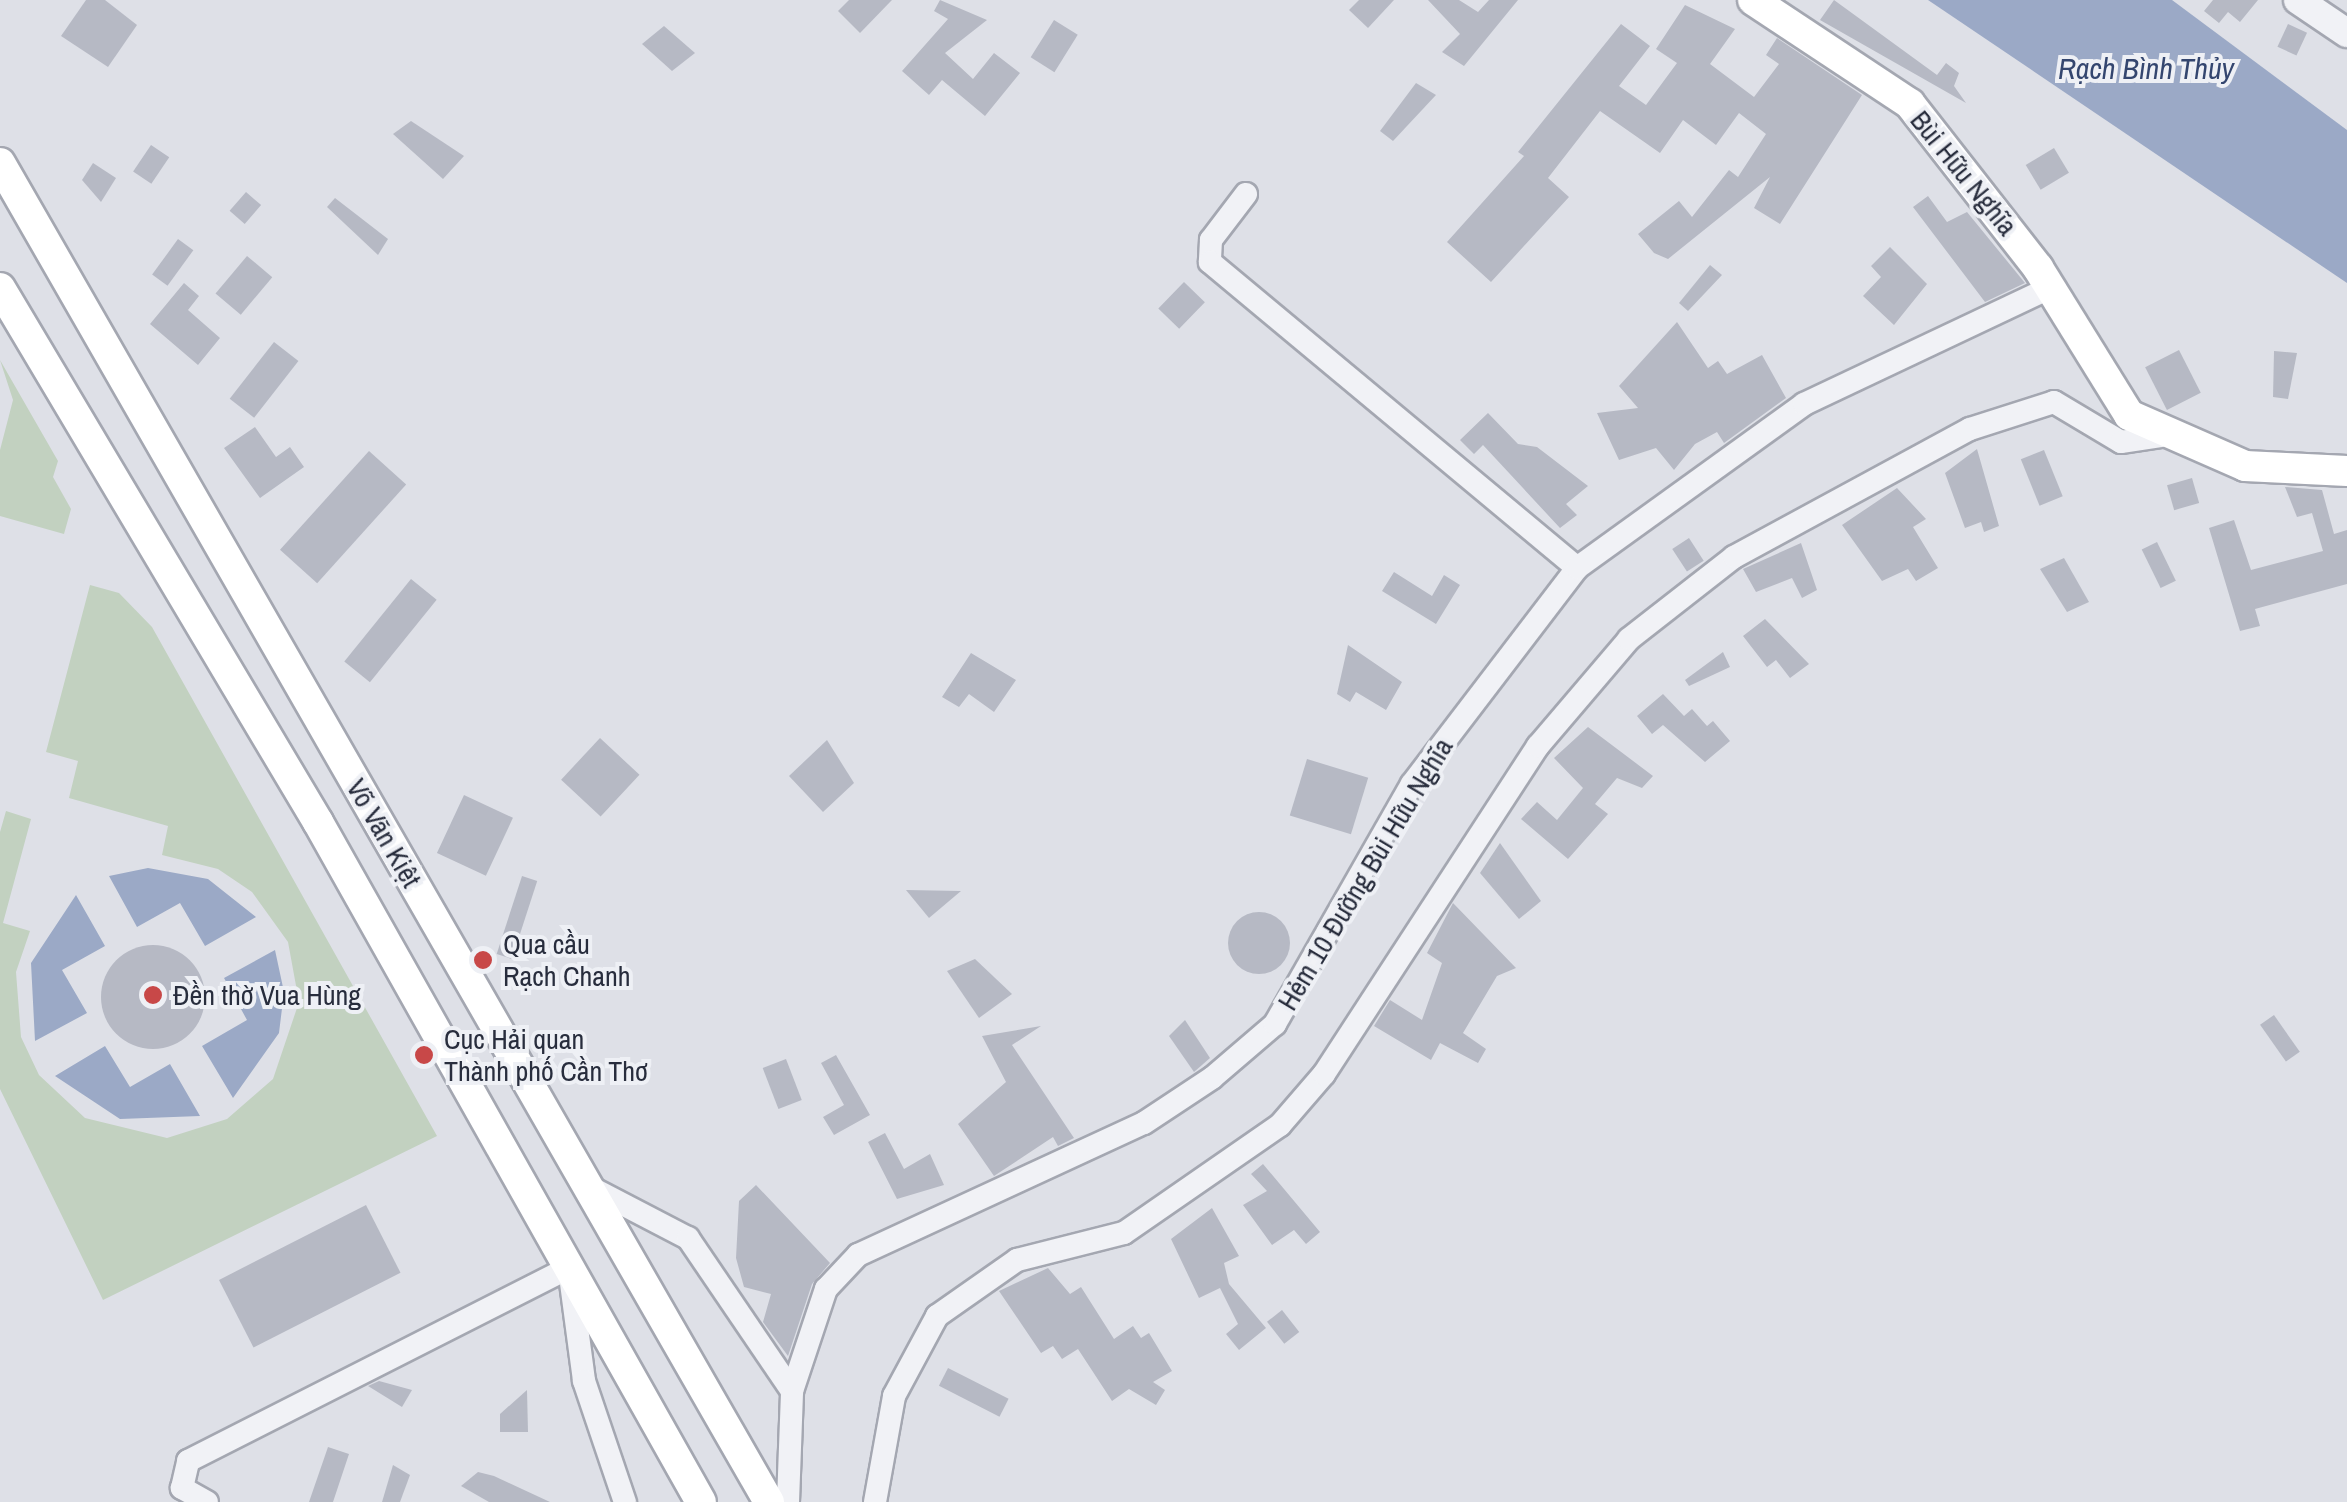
<!DOCTYPE html>
<html>
<head>
<meta charset="utf-8">
<style>
  body { margin:0 }
  #map { position:relative; width:2347px; height:1502px; overflow:hidden; background:#dee0e7; font-family:"Archivo Narrow",sans-serif }
  div>[style] { position:absolute }
  [style*='--x'] { left:calc(var(--x)*1px); top:calc(var(--y)*1px); width:calc(var(--w)*1px); rotate:calc(var(--a)*1deg) }
  .green>* { inset:0; background:#c2d1c0 }
  .water>* { inset:0; background:#9ba9c6 }
  .building>* { inset:0; background:#b6b9c4; transform-origin:0 0 }
  .round { border-radius:50% }
  .roads { filter:drop-shadow(2px 0 #a4a7b1) drop-shadow(-2px 0 #a4a7b1) drop-shadow(0 2px #a4a7b1) drop-shadow(0 -2px #a4a7b1) }
  .minor>* { height:22px; margin:-11px; padding:0 11px; transform-origin:11px; border-radius:11px; background:#f1f2f6 }
  .tertiary>* { height:28px; margin:-14px; padding:0 14px; transform-origin:14px; border-radius:14px; background:#f1f2f6 }
  .secondary>* { height:30px; margin:-15px; padding:0 15px; transform-origin:15px; border-radius:15px; background:#fff }
  .dots>* { width:28px; height:28px; translate:-50% -50%; box-sizing:border-box; border:5px solid #eef0f5; border-radius:50% }
  span { translate:-50% -50%; white-space:nowrap; text-align:center; line-height:1.15; -webkit-text-stroke:8px #eef0f5; paint-order:stroke }
  .street-label { font-size:28px; color:#282d3d }
  .poi-label { font-size:28px; color:#282d3d }
  .left { translate:0 -50%; text-align:left }
  .water-label { font-size:30px; color:#34466f; font-style:italic }
</style>
</head>
<body>
<div id="map">
  <div class="green">
    <i style="clip-path:polygon(0 360px,58px 461px,53px 477px,71px 509px,64px 534px,0 516px,0 450px,13px 400px)"></i>
    <i style="clip-path:polygon(90px 585px,119px 593px,152px 627px,437px 1136px,103px 1300px,0 1089px,0 832px,6px 811px,31px 819px,3px 923px,30px 931px,16px 972px,21px 1037px,39px 1075px,85px 1118px,167px 1138px,227px 1119px,273px 1079px,299px 1002px,288px 942px,252px 892px,218px 869px,162px 855px,168px 826px,69px 798px,78px 761px,46px 752px)"></i>
  </div>
  <div class="water">
    <i style="clip-path:polygon(1928px 0,2172px 0,2347px 130px,2347px 283px)"></i>
    <i style="clip-path:polygon(148px 868px,208px 879px,256px 917px,205px 946px,180px 903px,137px 927px,109px 876px)"></i>
    <i style="clip-path:polygon(76px 895px,105px 946px,62px 970px,87px 1013px,35px 1041px,31px 963px)"></i>
    <i style="clip-path:polygon(275px 950px,284px 992px,279px 1033px,233px 1098px,202px 1046px,247px 1020px,224px 978px)"></i>
    <i style="clip-path:polygon(105px 1046px,130px 1087px,170px 1064px,200px 1116px,120px 1119px,55px 1076px)"></i>
  </div>
  <div class="building">
    <i style="clip-path:polygon(86px 0,105px 0,137px 25px,108px 67px,61px 36px)"></i>
    <i style="clip-path:polygon(849px 0,892px 0,860px 33px,838px 11px)"></i>
    <i style="clip-path:polygon(940px 0,987px 20px,945px 53px,973px 79px,994px 53px,1020px 73px,985px 116px,942px 80px,929px 95px,902px 71px,948px 19px,934px 11px)"></i>
    <i style="clip-path:polygon(1359px 0,1394px 0,1368px 28px,1349px 10px)"></i>
    <i style="clip-path:polygon(1428px 0,1459px 0,1478px 12px,1489px 0,1518px 0,1464px 66px,1442px 52px,1460px 34px)"></i>
    <i style="clip-path:polygon(1834px 0,1937px 75px,1946px 63px,1959px 73px,1954px 86px,1966px 103px,1820px 20px)"></i>
    <i style="clip-path:polygon(2213px 0,2258px 0,2240px 22px,2228px 12px,2219px 23px,2204px 11px)"></i>
    <i style="clip-path:polygon(1685px 5px,1735px 29px,1710px 64px,1754px 97px,1779px 64px,1766px 55px,1777px 38px,1862px 95px,1780px 224px,1754px 208px,1770px 177px,1668px 259px,1654px 253px,1638px 234px,1679px 201px,1692px 217px,1729px 170px,1738px 177px,1766px 134px,1739px 113px,1716px 145px,1683px 120px,1660px 153px,1600px 111px,1548px 178px,1569px 197px,1491px 282px,1447px 242px,1524px 156px,1518px 152px,1621px 24px,1650px 46px,1619px 86px,1646px 105px,1677px 63px,1656px 49px)"></i>
    <i style="left:1054px;top:20px;width:28px;height:44px;rotate:32deg"></i>
    <i style="left:2288px;top:24px;width:21px;height:25px;rotate:25deg"></i>
    <i style="clip-path:polygon(664px 26px,695px 53px,672px 71px,642px 44px)"></i>
    <i style="clip-path:polygon(1416px 83px,1436px 95px,1393px 141px,1380px 131px)"></i>
    <i style="clip-path:polygon(411px 121px,464px 156px,443px 179px,393px 134px)"></i>
    <i style="left:151px;top:145px;width:22px;height:32px;rotate:34deg"></i>
    <i style="left:2054px;top:148px;width:29px;height:33px;rotate:59deg"></i>
    <i style="clip-path:polygon(93px 163px,116px 178px,101px 202px,82px 180px)"></i>
    <i style="left:246px;top:192px;width:20px;height:25px;rotate:41deg"></i>
    <i style="clip-path:polygon(1928px 196px,1947px 222px,1967px 212px,2025px 283px,1985px 302px,1913px 207px)"></i>
    <i style="clip-path:polygon(335px 198px,388px 239px,378px 255px,327px 207px)"></i>
    <i style="left:178px;top:239px;width:19px;height:44px;rotate:36deg"></i>
    <i style="clip-path:polygon(1890px 247px,1927px 284px,1894px 325px,1863px 296px,1881px 277px,1871px 266px)"></i>
    <i style="left:247px;top:256px;width:33px;height:49px;rotate:40deg"></i>
    <i style="clip-path:polygon(1710px 265px,1722px 275px,1688px 311px,1679px 303px)"></i>
    <i style="left:1184px;top:282px;width:29px;height:37px;rotate:44deg"></i>
    <i style="clip-path:polygon(184px 283px,199px 296px,188px 310px,220px 338px,198px 365px,150px 324px)"></i>
    <i style="clip-path:polygon(1677px 322px,1708px 368px,1718px 361px,1727px 374px,1762px 355px,1786px 398px,1724px 443px,1717px 432px,1695px 444px,1674px 470px,1656px 448px,1619px 460px,1597px 413px,1638px 408px,1619px 386px)"></i>
    <i style="left:274px;top:342px;width:31px;height:72px;rotate:38deg"></i>
    <i style="left:2179px;top:350px;width:48px;height:38px;rotate:63deg"></i>
    <i style="clip-path:polygon(2274px 351px,2297px 353px,2288px 399px,2273px 397px)"></i>
    <i style="clip-path:polygon(1488px 413px,1518px 444px,1537px 447px,1588px 486px,1566px 504px,1577px 515px,1560px 528px,1483px 445px,1474px 454px,1460px 440px)"></i>
    <i style="clip-path:polygon(255px 427px,276px 457px,290px 447px,304px 467px,260px 498px,224px 448px)"></i>
    <i style="clip-path:polygon(1977px 449px,1999px 526px,1984px 532px,1981px 522px,1965px 528px,1945px 473px)"></i>
    <i style="left:2044px;top:450px;width:50px;height:25px;rotate:68deg"></i>
    <i style="left:369px;top:451px;width:50px;height:133px;rotate:42deg"></i>
    <i style="left:2192px;top:478px;width:26px;height:26px;rotate:74deg"></i>
    <i style="clip-path:polygon(2285px 487px,2322px 490px,2334px 534px,2347px 530px,2347px 584px,2255px 609px,2260px 626px,2240px 631px,2209px 528px,2234px 520px,2251px 570px,2323px 551px,2312px 513px,2297px 517px)"></i>
    <i style="clip-path:polygon(1897px 488px,1926px 519px,1913px 527px,1938px 568px,1916px 581px,1908px 569px,1882px 581px,1842px 525px)"></i>
    <i style="left:1689px;top:538px;width:27px;height:20px;rotate:57deg"></i>
    <i style="left:2157px;top:542px;width:43px;height:17px;rotate:64deg"></i>
    <i style="clip-path:polygon(1801px 543px,1817px 590px,1802px 598px,1792px 578px,1756px 592px,1743px 569px)"></i>
    <i style="clip-path:polygon(2064px 558px,2089px 602px,2067px 612px,2040px 569px)"></i>
    <i style="clip-path:polygon(1394px 572px,1432px 596px,1444px 575px,1460px 585px,1436px 624px,1382px 591px)"></i>
    <i style="left:411px;top:579px;width:33px;height:106px;rotate:39deg"></i>
    <i style="clip-path:polygon(1765px 619px,1809px 664px,1790px 678px,1776px 660px,1767px 667px,1743px 636px)"></i>
    <i style="clip-path:polygon(1348px 645px,1402px 682px,1386px 710px,1356px 692px,1350px 702px,1337px 694px)"></i>
    <i style="clip-path:polygon(1723px 652px,1730px 667px,1689px 686px,1685px 680px)"></i>
    <i style="clip-path:polygon(971px 653px,1016px 680px,994px 712px,969px 694px,959px 707px,942px 697px)"></i>
    <i style="clip-path:polygon(1663px 694px,1684px 716px,1692px 709px,1707px 726px,1713px 721px,1730px 741px,1705px 762px,1663px 725px,1652px 734px,1637px 716px)"></i>
    <i style="clip-path:polygon(1588px 727px,1653px 776px,1642px 788px,1617px 778px,1595px 804px,1608px 814px,1568px 859px,1521px 819px,1537px 802px,1557px 820px,1583px 788px,1554px 758px)"></i>
    <i style="left:600px;top:738px;width:54px;height:57px;rotate:43deg"></i>
    <i style="clip-path:polygon(827px 740px,854px 783px,823px 812px,789px 776px)"></i>
    <i style="left:1307px;top:759px;width:64px;height:59px;rotate:17deg"></i>
    <i style="left:464px;top:795px;width:54px;height:64px;rotate:25deg"></i>
    <i style="clip-path:polygon(1500px 843px,1541px 901px,1519px 919px,1480px 873px)"></i>
    <i style="left:522px;top:876px;width:16px;height:82px;rotate:18deg"></i>
    <i style="clip-path:polygon(906px 890px,961px 891px,929px 918px)"></i>
    <i style="clip-path:polygon(1453px 903px,1516px 968px,1497px 976px,1463px 1033px,1486px 1049px,1478px 1063px,1440px 1043px,1431px 1060px,1374px 1026px,1390px 1000px,1422px 1020px,1442px 963px,1427px 953px)"></i>
    <i class="round" style="left:1228px;top:912px;width:62px;height:62px"></i>
    <i class="round" style="left:101px;top:945px;width:104px;height:104px"></i>
    <i style="clip-path:polygon(975px 959px,1012px 994px,979px 1018px,947px 971px)"></i>
    <i style="left:2274px;top:1015px;width:45px;height:17px;rotate:55deg"></i>
    <i style="clip-path:polygon(1185px 1020px,1210px 1058px,1194px 1072px,1169px 1036px)"></i>
    <i style="clip-path:polygon(1041px 1026px,1012px 1045px,1074px 1138px,1058px 1146px,1053px 1137px,994px 1176px,958px 1124px,1006px 1082px,982px 1036px)"></i>
    <i style="clip-path:polygon(836px 1055px,870px 1115px,834px 1135px,823px 1117px,844px 1105px,821px 1063px)"></i>
    <i style="left:786px;top:1059px;width:44px;height:25px;rotate:69deg"></i>
    <i style="clip-path:polygon(885px 1133px,904px 1169px,930px 1154px,944px 1185px,897px 1199px,868px 1142px)"></i>
    <i style="clip-path:polygon(1263px 1164px,1320px 1232px,1306px 1244px,1294px 1230px,1272px 1245px,1243px 1205px,1267px 1191px,1251px 1174px)"></i>
    <i style="clip-path:polygon(756px 1185px,830px 1263px,812px 1284px,788px 1356px,763px 1322px,771px 1294px,744px 1287px,736px 1258px,739px 1201px)"></i>
    <i style="left:366px;top:1205px;width:76px;height:165px;rotate:63deg"></i>
    <i style="clip-path:polygon(1212px 1208px,1239px 1256px,1224px 1263px,1229px 1284px,1266px 1328px,1239px 1350px,1226px 1334px,1238px 1324px,1220px 1288px,1199px 1298px,1171px 1239px)"></i>
    <i style="clip-path:polygon(1048px 1268px,1070px 1294px,1081px 1287px,1114px 1339px,1133px 1326px,1141px 1338px,1149px 1333px,1172px 1371px,1153px 1382px,1165px 1390px,1156px 1405px,1129px 1389px,1112px 1401px,1078px 1349px,1062px 1359px,1053px 1346px,1041px 1353px,999px 1291px)"></i>
    <i style="left:1282px;top:1310px;width:28px;height:19px;rotate:52deg"></i>
    <i style="left:948px;top:1368px;width:68px;height:20px;rotate:27deg"></i>
    <i style="clip-path:polygon(379px 1381px,412px 1390px,402px 1407px,368px 1386px)"></i>
    <i style="clip-path:polygon(527px 1390px,528px 1432px,500px 1432px,500px 1414px)"></i>
    <i style="clip-path:polygon(328px 1447px,349px 1454px,333px 1502px,309px 1502px)"></i>
    <i style="clip-path:polygon(393px 1465px,410px 1475px,400px 1502px,382px 1502px)"></i>
    <i style="clip-path:polygon(478px 1472px,494px 1476px,550px 1502px,489px 1502px,461px 1486px)"></i>
  </div>
  <div class="roads">
    <div class="minor">
      <i style="--x:1246;--y:194;--w:58;--a:127.3"></i>
      <i style="--x:1211;--y:240;--w:22;--a:93"></i>
      <i style="--x:1210;--y:262;--w:478;--a:39.8"></i>
      <i style="--x:586;--y:1185;--w:115;--a:27.5"></i>
      <i style="--x:688;--y:1238;--w:185;--a:55.8"></i>
      <i style="--x:207;--y:1502;--w:29;--a:-151"></i>
      <i style="--x:182;--y:1488;--w:28;--a:-77"></i>
      <i style="--x:188;--y:1461;--w:427;--a:-26.9"></i>
      <i style="--x:569;--y:1268;--w:114;--a:82.4"></i>
      <i style="--x:584;--y:1381;--w:128;--a:71.3"></i>
      <i style="--x:788;--y:1502;--w:111;--a:-87.9"></i>
      <i style="--x:792;--y:1391;--w:108;--a:-71.6"></i>
      <i style="--x:826;--y:1289;--w:47;--a:-46.7"></i>
      <i style="--x:858;--y:1255;--w:315;--a:-24.8"></i>
      <i style="--x:1144;--y:1123;--w:82;--a:-33.5"></i>
      <i style="--x:1212;--y:1078;--w:83;--a:-40.6"></i>
      <i style="--x:1275;--y:1024;--w:276;--a:-60.3"></i>
      <i style="--x:1412;--y:784;--w:272;--a:-52.6"></i>
      <i style="--x:1577;--y:568;--w:280;--a:-35.8"></i>
      <i style="--x:1804;--y:404;--w:273;--a:-25.3"></i>
      <i style="--x:875;--y:1502;--w:108;--a:-79.8"></i>
      <i style="--x:894;--y:1396;--w:91;--a:-61.7"></i>
      <i style="--x:937;--y:1316;--w:98;--a:-35"></i>
      <i style="--x:1017;--y:1260;--w:110;--a:-14.2"></i>
      <i style="--x:1124;--y:1233;--w:190;--a:-34.7"></i>
      <i style="--x:1280;--y:1125;--w:67;--a:-49.2"></i>
      <i style="--x:1324;--y:1074;--w:392;--a:-56.9"></i>
      <i style="--x:1538;--y:746;--w:140;--a:-49.6"></i>
      <i style="--x:1629;--y:639;--w:133;--a:-38"></i>
      <i style="--x:1734;--y:557;--w:268;--a:-28.5"></i>
      <i style="--x:1970;--y:429;--w:88;--a:-17.8"></i>
      <i style="--x:2054;--y:402;--w:78;--a:30.8"></i>
      <i style="--x:2121;--y:442;--w:40;--a:-8.5"></i>
    </div>
    <div class="tertiary">
      <i style="--x:2298;--y:0;--w:59;--a:34"></i>
    </div>
    <div class="secondary">
      <i style="--x:1753;--y:0;--w:188;--a:33.5"></i>
      <i style="--x:1910;--y:104;--w:208;--a:52"></i>
      <i style="--x:2038;--y:268;--w:173;--a:58.2"></i>
      <i style="--x:2129;--y:415;--w:127;--a:23.7"></i>
      <i style="--x:2245;--y:466;--w:102;--a:2.8"></i>
      <i style="--x:0;--y:163;--w:1544;--a:60.13"></i>
      <i style="--x:0;--y:288;--w:622;--a:59.23"></i>
      <i style="--x:318;--y:822;--w:780;--a:60.61"></i>
    </div>
  </div>
  <div class="dots">
    <i style="left:483px;top:960px;background:#c84848"></i>
    <i style="left:153px;top:995px;background:#c84848"></i>
    <i style="left:424px;top:1055px;background:#c84848"></i>
  </div>
  <div class="street-label">
    <span style="left:1964px;top:173px;rotate:51deg">Bùi Hữu Nghĩa</span>
    <span style="left:384px;top:833px;rotate:60deg">Võ Văn Kiệt</span>
    <span style="left:1365px;top:874px;rotate:-59deg">Hẻm 10 Đường Bùi Hữu Nghĩa</span>
  </div>
  <div class="poi-label">
    <span class="left" style="left:503px;top:960px">Qua cầu<br>Rạch Chanh</span>
    <span class="left" style="left:173px;top:995px">Đền thờ Vua Hùng</span>
    <span class="left" style="left:444px;top:1055px">Cục Hải quan<br>Thành phố Cần Thơ</span>
  </div>
  <div class="water-label">
    <span style="left:2146px;top:68px">Rạch Bình Thủy</span>
  </div>
</div>
</body>
</html>
